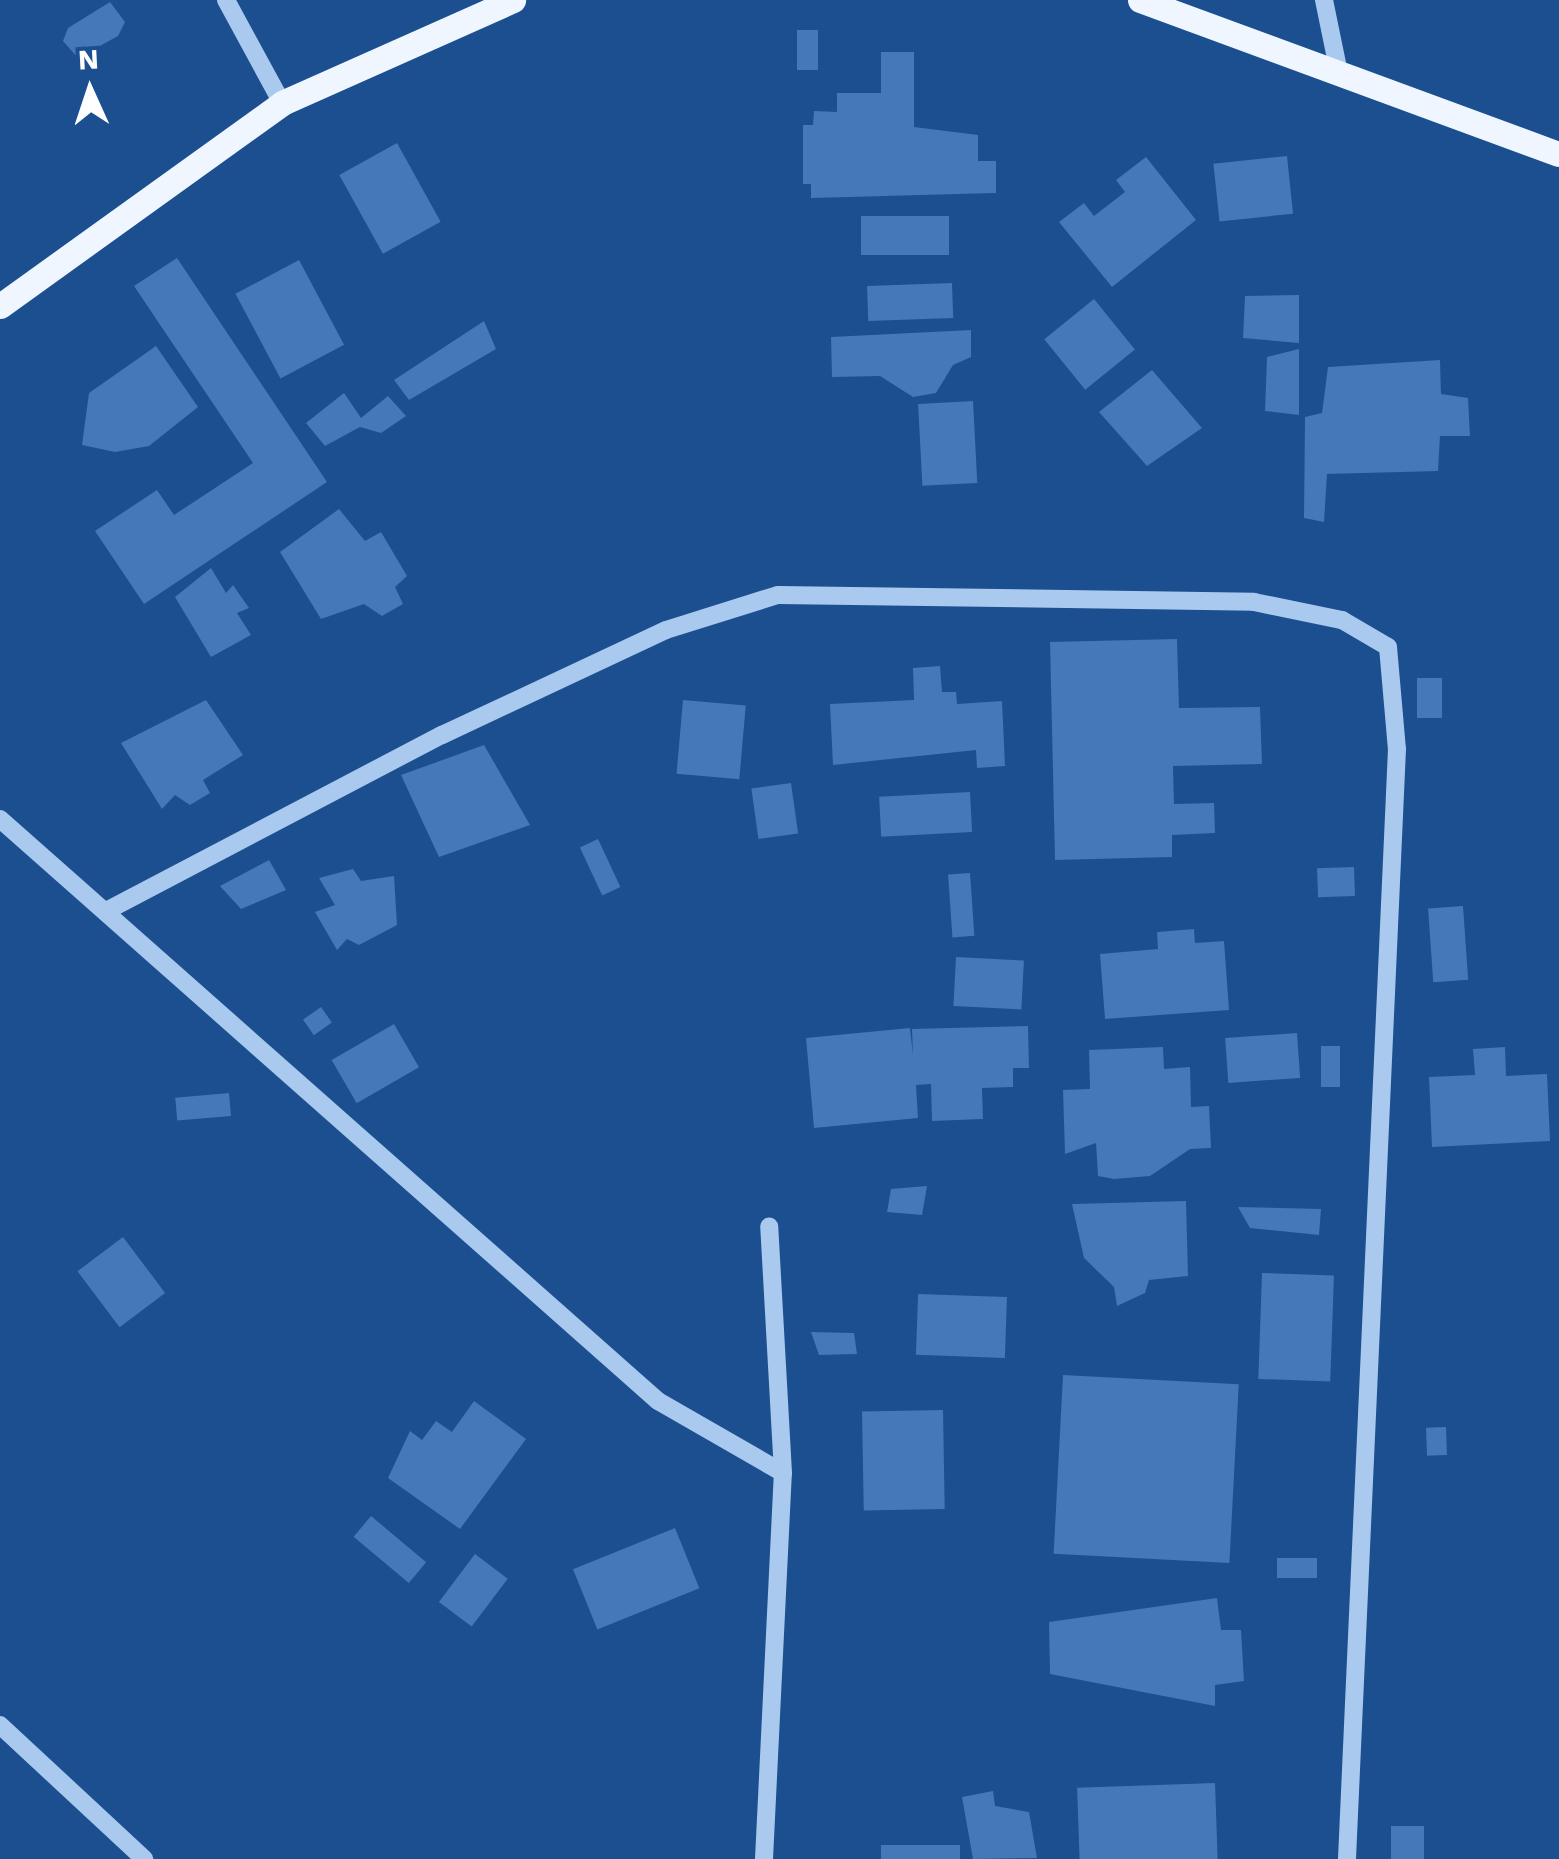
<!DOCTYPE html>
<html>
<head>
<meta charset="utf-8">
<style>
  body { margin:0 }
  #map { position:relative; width:1559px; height:1859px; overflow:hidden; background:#1b4f8f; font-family:"Work Sans",sans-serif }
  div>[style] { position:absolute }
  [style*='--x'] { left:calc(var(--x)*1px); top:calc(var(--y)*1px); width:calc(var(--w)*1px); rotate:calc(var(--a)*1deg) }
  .building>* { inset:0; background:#4478b7; transform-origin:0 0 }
  .minor>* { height:18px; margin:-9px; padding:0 9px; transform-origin:9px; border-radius:9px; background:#a9c9ee }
  .major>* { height:25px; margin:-12.5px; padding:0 12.5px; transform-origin:12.5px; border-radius:12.5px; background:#f0f6ff }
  span { translate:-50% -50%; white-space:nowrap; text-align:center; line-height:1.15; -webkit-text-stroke:9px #1b4f8f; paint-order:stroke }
  .north { position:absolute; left:40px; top:40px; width:100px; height:100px; -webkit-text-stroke:8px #1b4f8f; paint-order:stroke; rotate:357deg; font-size:28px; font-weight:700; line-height:40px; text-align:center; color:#fff }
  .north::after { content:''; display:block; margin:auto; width:35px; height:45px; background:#fff; clip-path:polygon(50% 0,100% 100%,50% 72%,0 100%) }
</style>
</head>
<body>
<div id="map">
  <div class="building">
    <i style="clip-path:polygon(110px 2px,125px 22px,118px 36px,78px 58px,63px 41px,68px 28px)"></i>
    <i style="left:797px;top:30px;width:21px;height:40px"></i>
    <i style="clip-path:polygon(881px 52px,914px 52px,914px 127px,978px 135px,978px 161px,996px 161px,996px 193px,811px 198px,811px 184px,803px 184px,803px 125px,813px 125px,814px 111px,837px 112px,837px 93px,881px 93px)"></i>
    <i style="left:397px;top:143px;width:90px;height:66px;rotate:61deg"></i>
    <i style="left:1287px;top:156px;width:58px;height:74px;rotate:84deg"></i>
    <i style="clip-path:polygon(1146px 157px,1196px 220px,1112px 287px,1059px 222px,1084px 203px,1094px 216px,1125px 192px,1116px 180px)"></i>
    <i style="left:861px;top:216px;width:88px;height:39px"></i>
    <i style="clip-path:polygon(177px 258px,327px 482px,144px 604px,95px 531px,157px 490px,174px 515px,253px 463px,134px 286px)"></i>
    <i style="left:299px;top:260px;width:96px;height:72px;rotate:62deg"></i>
    <i style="left:952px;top:283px;width:35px;height:85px;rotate:88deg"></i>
    <i style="clip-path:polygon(1299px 295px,1299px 343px,1243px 338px,1245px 296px)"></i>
    <i style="left:1094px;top:299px;width:65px;height:64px;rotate:51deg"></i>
    <i style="clip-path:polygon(484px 321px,496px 349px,409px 400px,394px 380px)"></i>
    <i style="clip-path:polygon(971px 330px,971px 357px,953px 365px,936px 393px,913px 397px,880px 376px,832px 377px,831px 337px)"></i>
    <i style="clip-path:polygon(156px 346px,198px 407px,149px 446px,115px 452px,82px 445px,89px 393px)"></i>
    <i style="clip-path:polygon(1299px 349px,1299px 415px,1265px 411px,1267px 357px)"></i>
    <i style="clip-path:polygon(1440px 360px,1441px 394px,1468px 398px,1470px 436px,1440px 436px,1438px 471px,1327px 474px,1324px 522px,1304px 518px,1305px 417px,1322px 413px,1328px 367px)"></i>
    <i style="clip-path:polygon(1152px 370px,1202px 428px,1147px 466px,1099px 412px)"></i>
    <i style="clip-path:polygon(344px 393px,361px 418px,388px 396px,406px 416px,381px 433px,360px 427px,325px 446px,306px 423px)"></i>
    <i style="left:973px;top:401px;width:82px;height:55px;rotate:87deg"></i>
    <i style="clip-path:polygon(339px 509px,365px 541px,381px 532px,407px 576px,395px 587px,403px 604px,382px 616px,364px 604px,321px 619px,280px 552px)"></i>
    <i style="clip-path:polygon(211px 568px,226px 593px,233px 585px,249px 608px,237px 613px,251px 635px,211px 657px,175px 597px)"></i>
    <i style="clip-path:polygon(1177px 639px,1179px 708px,1260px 707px,1262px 764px,1173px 766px,1174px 804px,1214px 803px,1215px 833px,1172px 835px,1172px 857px,1055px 860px,1050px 642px)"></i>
    <i style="clip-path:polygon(940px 666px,942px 692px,956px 692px,957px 704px,1002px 701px,1005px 766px,977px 768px,976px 750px,833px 765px,830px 704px,914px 700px,913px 668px)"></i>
    <i style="left:1417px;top:678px;width:25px;height:40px"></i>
    <i style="clip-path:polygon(206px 700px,243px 755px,203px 780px,210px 793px,190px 805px,175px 795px,162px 809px,121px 743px)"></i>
    <i style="left:683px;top:700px;width:63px;height:74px;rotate:5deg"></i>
    <i style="clip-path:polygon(484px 745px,530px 825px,439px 857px,401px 775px)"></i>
    <i style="left:791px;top:783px;width:51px;height:40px;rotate:82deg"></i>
    <i style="left:970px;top:792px;width:40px;height:91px;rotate:87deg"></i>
    <i style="left:598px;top:839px;width:53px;height:20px;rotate:65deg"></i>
    <i style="clip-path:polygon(269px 860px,286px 890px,241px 909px,220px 886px)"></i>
    <i style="left:1354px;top:867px;width:29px;height:37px;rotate:88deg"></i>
    <i style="clip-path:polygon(353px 869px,361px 881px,394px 876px,397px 925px,359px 945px,347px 939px,337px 950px,315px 912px,335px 905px,319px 878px)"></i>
    <i style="left:970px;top:873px;width:63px;height:22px;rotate:86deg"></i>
    <i style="left:1463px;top:906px;width:74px;height:35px;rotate:86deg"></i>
    <i style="clip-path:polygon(1194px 929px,1195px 943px,1224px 941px,1229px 1010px,1105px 1019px,1100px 954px,1158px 949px,1157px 932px)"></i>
    <i style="left:956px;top:957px;width:68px;height:49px;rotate:3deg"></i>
    <i style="left:321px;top:1007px;width:19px;height:22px;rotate:55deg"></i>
    <i style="left:394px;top:1024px;width:50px;height:72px;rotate:60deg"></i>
    <i style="clip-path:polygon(1028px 1026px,1029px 1068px,1013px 1068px,1013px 1087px,982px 1088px,983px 1119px,932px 1121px,931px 1084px,916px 1085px,918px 1118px,814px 1128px,806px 1038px,910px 1028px,913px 1055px,912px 1029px)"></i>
    <i style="left:1297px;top:1033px;width:45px;height:72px;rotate:86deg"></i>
    <i style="left:1321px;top:1046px;width:19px;height:41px"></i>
    <i style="clip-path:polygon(1163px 1047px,1164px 1069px,1190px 1067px,1191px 1107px,1209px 1106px,1211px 1148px,1190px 1149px,1150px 1176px,1114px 1179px,1098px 1176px,1096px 1143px,1065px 1154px,1063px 1090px,1090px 1089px,1089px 1050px)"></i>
    <i style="clip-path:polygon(1505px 1047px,1506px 1076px,1547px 1074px,1550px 1141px,1432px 1147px,1429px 1077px,1475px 1075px,1473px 1049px)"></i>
    <i style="left:229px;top:1093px;width:23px;height:54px;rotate:85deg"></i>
    <i style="clip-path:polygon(927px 1186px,922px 1215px,887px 1212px,891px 1189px)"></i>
    <i style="clip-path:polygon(1186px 1201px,1188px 1276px,1149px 1280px,1145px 1293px,1117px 1306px,1114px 1287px,1084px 1258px,1072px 1204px)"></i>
    <i style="clip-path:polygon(1238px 1207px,1321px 1209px,1319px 1235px,1250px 1228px)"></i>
    <i style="left:123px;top:1237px;width:70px;height:57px;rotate:53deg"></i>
    <i style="left:1262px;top:1273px;width:72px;height:106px;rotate:2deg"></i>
    <i style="left:1007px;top:1297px;width:61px;height:89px;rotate:92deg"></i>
    <i style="clip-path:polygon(811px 1332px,854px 1333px,857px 1354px,819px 1355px)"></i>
    <i style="left:1063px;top:1375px;width:176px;height:179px;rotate:3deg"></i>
    <i style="clip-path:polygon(474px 1401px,526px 1439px,460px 1529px,388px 1478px,410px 1431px,422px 1440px,436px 1421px,452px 1432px)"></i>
    <i style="left:943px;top:1410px;width:99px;height:81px;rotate:89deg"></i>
    <i style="left:1446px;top:1427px;width:28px;height:20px;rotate:88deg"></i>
    <i style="left:371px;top:1516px;width:72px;height:27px;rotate:40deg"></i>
    <i style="left:675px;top:1528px;width:65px;height:110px;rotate:68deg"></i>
    <i style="left:475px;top:1554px;width:41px;height:60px;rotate:37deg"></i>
    <i style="left:1317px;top:1558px;width:20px;height:40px;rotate:90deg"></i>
    <i style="clip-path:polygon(1217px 1598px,1221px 1630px,1241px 1630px,1244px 1681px,1215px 1685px,1215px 1706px,1050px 1674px,1049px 1622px)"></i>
    <i style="left:1215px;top:1783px;width:76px;height:138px;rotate:88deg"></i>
    <i style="clip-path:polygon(993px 1791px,995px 1806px,1029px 1812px,1037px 1858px,973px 1859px,962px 1797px)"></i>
    <i style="left:1391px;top:1826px;width:33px;height:33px"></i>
    <i style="left:960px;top:1845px;width:14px;height:79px;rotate:90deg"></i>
  </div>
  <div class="minor">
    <i style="--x:226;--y:0;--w:117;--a:61.5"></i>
    <i style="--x:1324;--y:0;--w:69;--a:78.4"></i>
    <i style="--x:0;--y:819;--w:878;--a:41.49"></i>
    <i style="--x:658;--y:1401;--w:144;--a:29.9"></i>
    <i style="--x:110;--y:909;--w:375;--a:-27.7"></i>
    <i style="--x:442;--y:735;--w:247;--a:-25.1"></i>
    <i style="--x:666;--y:630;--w:117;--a:-17.4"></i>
    <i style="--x:778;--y:595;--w:476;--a:0.8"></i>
    <i style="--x:1254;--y:602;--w:90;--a:11.6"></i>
    <i style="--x:1342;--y:620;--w:53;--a:30.4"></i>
    <i style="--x:1388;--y:647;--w:102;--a:85"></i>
    <i style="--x:1397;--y:749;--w:1111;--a:92.58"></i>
    <i style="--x:0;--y:1725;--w:197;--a:42.9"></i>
    <i style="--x:764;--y:1859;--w:386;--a:-87.2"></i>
    <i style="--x:783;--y:1473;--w:247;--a:-93.2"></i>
  </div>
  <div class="major">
    <i style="--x:1140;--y:0;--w:446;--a:20.2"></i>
    <i style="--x:0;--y:306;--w:347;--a:-35.7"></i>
    <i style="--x:282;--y:103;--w:253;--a:-24"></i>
  </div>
  <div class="north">N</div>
</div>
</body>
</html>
